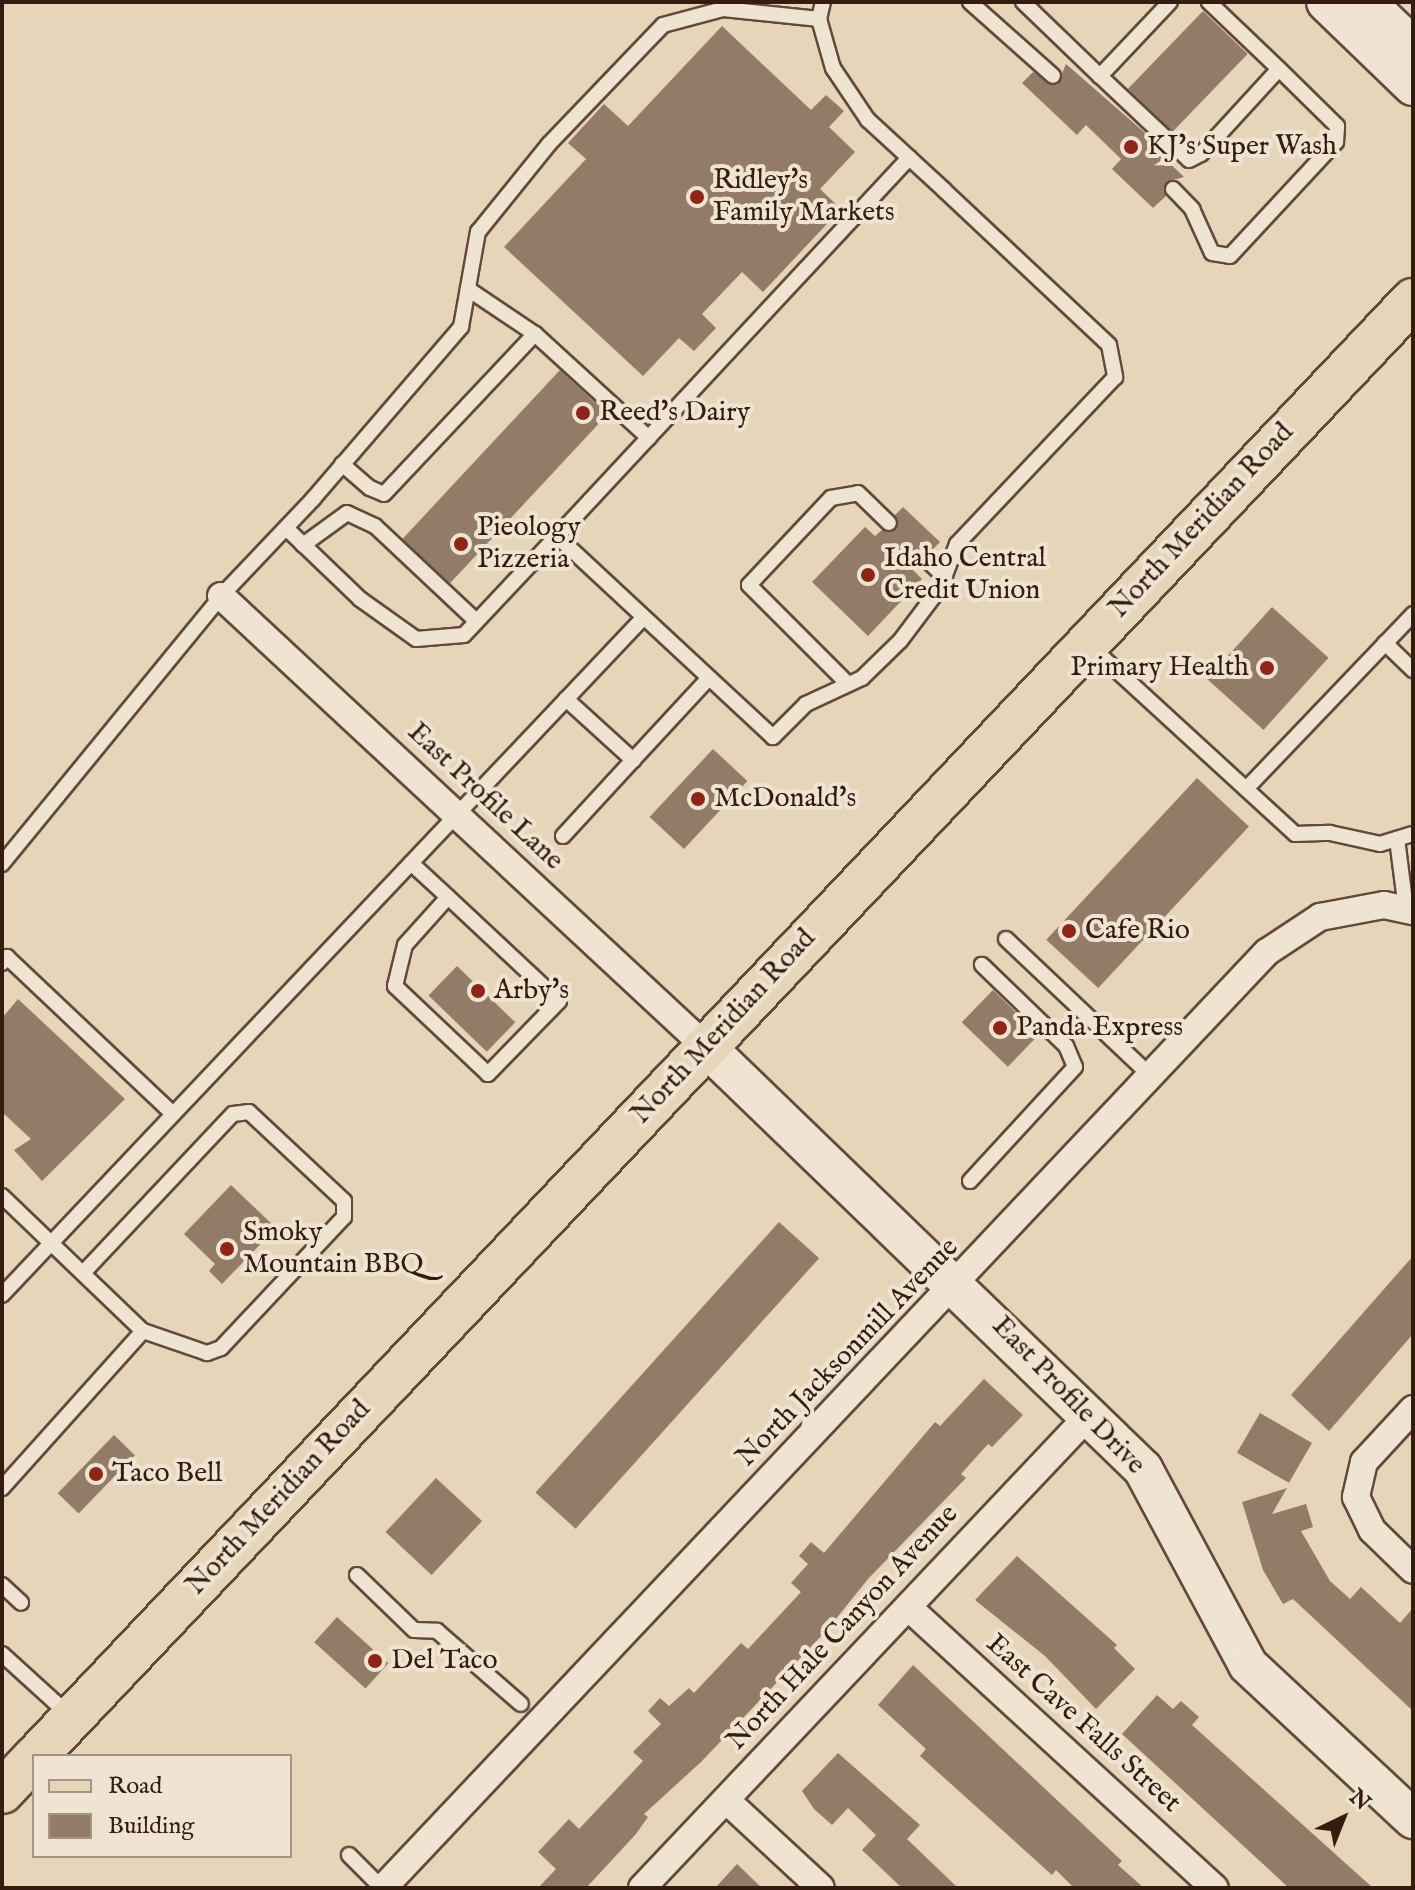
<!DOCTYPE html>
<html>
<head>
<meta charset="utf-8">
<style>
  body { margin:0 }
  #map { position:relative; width:1415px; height:1890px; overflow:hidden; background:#e6d5b9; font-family:"IM FELL English",serif }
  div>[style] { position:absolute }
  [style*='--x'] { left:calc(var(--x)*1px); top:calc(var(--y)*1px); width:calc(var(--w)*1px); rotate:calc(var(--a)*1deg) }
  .building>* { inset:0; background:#927c68; transform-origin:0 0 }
  .roads { filter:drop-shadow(2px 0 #624a3b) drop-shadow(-2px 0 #624a3b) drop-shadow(0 2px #624a3b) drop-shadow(0 -2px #624a3b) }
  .lane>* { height:14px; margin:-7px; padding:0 7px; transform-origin:7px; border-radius:7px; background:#efe4d2 }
  .street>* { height:26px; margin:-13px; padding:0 13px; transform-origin:13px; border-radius:13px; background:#efe4d2 }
  .secondary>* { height:38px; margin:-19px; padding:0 19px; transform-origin:19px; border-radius:19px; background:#efe4d2 }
  .primary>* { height:42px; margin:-21px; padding:0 21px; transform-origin:21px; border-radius:21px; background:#e6d5b9 }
  .dots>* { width:22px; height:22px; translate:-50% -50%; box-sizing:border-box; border:4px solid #efe4d2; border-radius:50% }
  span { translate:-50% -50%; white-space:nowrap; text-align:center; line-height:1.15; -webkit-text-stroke:8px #efe4d2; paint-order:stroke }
  .poi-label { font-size:28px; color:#361b11 }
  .left { translate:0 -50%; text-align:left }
  .right { translate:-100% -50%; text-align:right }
  .street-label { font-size:28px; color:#361b11 }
  .frame { position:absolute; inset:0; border:4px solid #361b11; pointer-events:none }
  .legend { position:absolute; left:32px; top:1754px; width:260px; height:104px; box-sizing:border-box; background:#efe4d2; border:2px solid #a59485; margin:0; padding:10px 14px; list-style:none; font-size:24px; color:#361b11 }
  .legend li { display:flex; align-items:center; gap:16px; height:40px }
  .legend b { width:40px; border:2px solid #a59485 }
  .north { position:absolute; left:1303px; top:1778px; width:80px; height:80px; -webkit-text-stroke:6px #efe4d2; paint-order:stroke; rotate:43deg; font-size:22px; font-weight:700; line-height:32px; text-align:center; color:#361b11 }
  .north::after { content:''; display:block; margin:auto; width:28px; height:36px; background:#361b11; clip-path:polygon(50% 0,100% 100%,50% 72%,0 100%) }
</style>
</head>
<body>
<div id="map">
  <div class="building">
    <i style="left:1203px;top:11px;width:62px;height:108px;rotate:44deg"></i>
    <i style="clip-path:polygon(722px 26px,811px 110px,826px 95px,844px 111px,829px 127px,855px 152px,820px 189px,841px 209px,763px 292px,742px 272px,702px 314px,716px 328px,694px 351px,679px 338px,643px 376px,504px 247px,586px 159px,568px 143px,604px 104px,628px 126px)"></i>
    <i style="clip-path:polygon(1066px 64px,1160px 146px,1156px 150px,1184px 177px,1166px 182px,1166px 196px,1153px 208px,1112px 169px,1121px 159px,1086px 125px,1077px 135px,1022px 83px,1033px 72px,1057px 85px)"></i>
    <i style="left:560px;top:370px;width:65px;height:231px;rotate:43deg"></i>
    <i style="clip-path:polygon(903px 507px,940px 542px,932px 550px,917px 552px,913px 570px,922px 579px,868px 636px,812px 582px,865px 527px,875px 536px,882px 530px,896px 530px,895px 515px)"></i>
    <i style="left:1272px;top:607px;width:76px;height:97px;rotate:42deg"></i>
    <i style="left:713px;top:749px;width:47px;height:93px;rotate:43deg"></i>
    <i style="left:1197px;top:778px;width:71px;height:221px;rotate:43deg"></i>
    <i style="left:457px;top:966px;width:81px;height:41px;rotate:44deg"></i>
    <i style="left:993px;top:990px;width:64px;height:45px;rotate:44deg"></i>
    <i style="clip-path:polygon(18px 999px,125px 1099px,42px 1181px,14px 1150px,31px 1139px,2px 1112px,2px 1018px)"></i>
    <i style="clip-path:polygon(231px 1185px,276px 1228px,222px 1284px,209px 1271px,215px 1264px,184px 1234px)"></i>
    <i style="left:779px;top:1222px;width:54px;height:364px;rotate:42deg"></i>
    <i style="clip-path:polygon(1413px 1256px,1413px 1334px,1329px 1431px,1291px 1395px)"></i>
    <i style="clip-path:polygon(984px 1379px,1023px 1415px,992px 1447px,988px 1444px,961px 1474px,966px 1478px,868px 1579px,827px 1630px,701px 1762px,644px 1814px,648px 1817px,636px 1834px,586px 1888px,538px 1888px,556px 1869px,538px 1852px,569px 1819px,579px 1829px,643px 1761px,633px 1752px,661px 1724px,648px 1711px,660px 1698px,669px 1706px,689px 1688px,694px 1693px,741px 1643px,748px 1649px,801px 1592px,791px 1583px,808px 1564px,799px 1556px,811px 1542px,824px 1553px,935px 1422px,940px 1426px)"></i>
    <i style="left:1260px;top:1413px;width:60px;height:46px;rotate:30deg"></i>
    <i style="left:114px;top:1435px;width:29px;height:81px;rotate:44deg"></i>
    <i style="left:436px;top:1478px;width:63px;height:74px;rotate:43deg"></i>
    <i style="clip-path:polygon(1287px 1488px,1272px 1514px,1306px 1504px,1313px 1527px,1301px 1531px,1330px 1581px,1350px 1599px,1361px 1587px,1400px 1623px,1413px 1608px,1413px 1711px,1293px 1599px,1283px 1604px,1263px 1570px,1242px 1502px)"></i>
    <i style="clip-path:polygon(1017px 1556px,1117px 1645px,1114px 1648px,1135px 1669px,1096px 1709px,1045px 1656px,975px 1600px)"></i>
    <i style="left:337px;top:1617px;width:69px;height:34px;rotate:42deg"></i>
    <i style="clip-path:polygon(913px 1665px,1122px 1861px,1118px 1865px,1144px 1888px,1074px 1888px,1056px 1870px,1052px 1875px,920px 1756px,926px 1749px,878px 1705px)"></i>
    <i style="clip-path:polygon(1157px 1695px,1173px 1709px,1181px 1701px,1199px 1717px,1192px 1725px,1373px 1888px,1289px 1888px,1122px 1734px)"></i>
    <i style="clip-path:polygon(838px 1753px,920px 1825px,907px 1839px,958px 1888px,902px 1888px,862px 1850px,876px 1835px,848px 1808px,832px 1825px,814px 1809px,802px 1791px)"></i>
    <i style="clip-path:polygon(737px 1864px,762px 1888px,715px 1888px)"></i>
  </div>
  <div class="roads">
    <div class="lane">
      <i style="--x:970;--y:2;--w:111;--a:41.7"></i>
      <i style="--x:1023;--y:2;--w:107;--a:43.9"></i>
      <i style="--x:1170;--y:2;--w:102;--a:133.4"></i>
      <i style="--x:1100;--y:76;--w:122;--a:43.3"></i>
      <i style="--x:1189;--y:160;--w:13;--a:-27"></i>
      <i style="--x:1201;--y:154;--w:115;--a:-47.5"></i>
      <i style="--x:1279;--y:69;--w:97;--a:-136.3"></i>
      <i style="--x:819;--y:19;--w:17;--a:-77"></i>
      <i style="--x:1173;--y:189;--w:28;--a:46"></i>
      <i style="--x:1192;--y:209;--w:48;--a:65.6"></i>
      <i style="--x:1212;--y:253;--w:18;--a:9"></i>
      <i style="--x:1230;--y:256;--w:156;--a:-47.1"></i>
      <i style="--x:1336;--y:142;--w:16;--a:-86"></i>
      <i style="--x:1337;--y:126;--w:81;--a:-135.5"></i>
      <i style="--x:535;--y:334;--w:154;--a:42.4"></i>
      <i style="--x:342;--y:464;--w:37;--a:41"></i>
      <i style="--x:370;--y:488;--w:15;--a:23"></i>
      <i style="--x:384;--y:494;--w:220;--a:-46.7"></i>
      <i style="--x:535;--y:334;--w:81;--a:-146.1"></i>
      <i style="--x:286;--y:528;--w:103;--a:43.8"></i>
      <i style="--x:360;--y:599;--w:69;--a:35.5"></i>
      <i style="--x:416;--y:639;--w:48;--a:-4.8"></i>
      <i style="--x:464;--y:635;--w:136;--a:-46.8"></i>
      <i style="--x:303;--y:545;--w:54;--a:-36"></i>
      <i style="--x:347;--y:513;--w:31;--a:25"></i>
      <i style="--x:375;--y:526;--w:139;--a:43.2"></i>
      <i style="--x:925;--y:558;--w:28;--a:44"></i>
      <i style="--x:1385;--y:643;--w:39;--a:44"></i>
      <i style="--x:1090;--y:646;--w:278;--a:42.5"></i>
      <i style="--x:1295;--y:834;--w:35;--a:-2"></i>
      <i style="--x:1330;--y:833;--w:51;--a:12.4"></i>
      <i style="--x:1380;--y:844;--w:34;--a:-17"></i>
      <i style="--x:848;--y:684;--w:140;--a:-135"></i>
      <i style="--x:749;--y:585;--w:120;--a:-46.7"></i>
      <i style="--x:831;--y:498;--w:27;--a:-10"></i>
      <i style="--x:858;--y:493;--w:43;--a:44.1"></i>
      <i style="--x:566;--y:699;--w:91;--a:42.3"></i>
      <i style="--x:633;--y:760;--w:110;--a:-47.2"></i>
      <i style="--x:1246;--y:789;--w:242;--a:-46.3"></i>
      <i style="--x:563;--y:836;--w:103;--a:-47.4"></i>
      <i style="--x:1397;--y:839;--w:71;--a:82.7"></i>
      <i style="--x:411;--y:863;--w:50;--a:42.6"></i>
      <i style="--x:448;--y:897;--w:152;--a:43.1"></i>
      <i style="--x:559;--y:1001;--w:102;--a:134.2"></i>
      <i style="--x:488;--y:1074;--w:128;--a:-136.6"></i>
      <i style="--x:395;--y:986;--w:42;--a:-76.3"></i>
      <i style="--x:405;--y:945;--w:64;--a:-48.1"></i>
      <i style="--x:2;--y:864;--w:346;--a:-50.7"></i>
      <i style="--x:221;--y:596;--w:134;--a:-46.5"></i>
      <i style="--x:313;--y:499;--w:227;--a:-49.3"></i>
      <i style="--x:461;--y:327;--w:97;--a:-79.9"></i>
      <i style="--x:478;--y:232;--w:113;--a:-51.1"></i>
      <i style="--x:549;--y:144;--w:165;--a:-46.2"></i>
      <i style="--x:663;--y:25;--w:62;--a:-14.9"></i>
      <i style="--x:723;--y:9;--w:97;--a:5.9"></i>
      <i style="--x:819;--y:19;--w:51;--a:74.1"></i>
      <i style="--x:833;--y:68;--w:63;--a:56.1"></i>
      <i style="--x:868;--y:120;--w:103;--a:42.6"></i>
      <i style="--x:944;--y:190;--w:226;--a:43.2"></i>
      <i style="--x:1109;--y:345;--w:33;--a:79"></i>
      <i style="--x:1115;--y:377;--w:230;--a:133.4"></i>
      <i style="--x:957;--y:544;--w:47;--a:111.1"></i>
      <i style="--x:940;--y:588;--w:66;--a:127"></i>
      <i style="--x:900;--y:641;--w:53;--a:135.8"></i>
      <i style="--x:862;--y:678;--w:62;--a:155.1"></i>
      <i style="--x:806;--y:704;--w:47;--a:135"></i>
      <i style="--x:773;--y:737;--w:295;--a:-137.1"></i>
      <i style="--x:557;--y:536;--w:517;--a:-47.04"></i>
      <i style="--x:1006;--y:939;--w:199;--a:43.4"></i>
      <i style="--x:2;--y:963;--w:8;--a:-50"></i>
      <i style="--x:7;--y:957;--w:228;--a:43.4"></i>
      <i style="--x:970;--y:1181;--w:155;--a:-47.4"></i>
      <i style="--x:1075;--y:1067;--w:23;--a:-113"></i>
      <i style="--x:1066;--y:1046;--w:117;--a:-136"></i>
      <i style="--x:2;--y:1196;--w:195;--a:43.8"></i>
      <i style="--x:143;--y:1331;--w:211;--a:131.9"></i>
      <i style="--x:84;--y:1272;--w:217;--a:-46.7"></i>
      <i style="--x:233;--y:1114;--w:16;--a:-7"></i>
      <i style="--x:249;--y:1112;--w:130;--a:43.1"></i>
      <i style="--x:344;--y:1201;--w:16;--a:90"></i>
      <i style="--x:344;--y:1217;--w:180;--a:133.2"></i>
      <i style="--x:221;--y:1348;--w:15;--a:160"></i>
      <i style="--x:207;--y:1353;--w:68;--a:-161"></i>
      <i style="--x:2;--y:1295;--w:932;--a:-46.56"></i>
      <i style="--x:357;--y:1575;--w:79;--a:44"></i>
      <i style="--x:414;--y:1630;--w:23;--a:2"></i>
      <i style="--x:437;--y:1631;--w:111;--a:41"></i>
      <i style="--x:2;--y:1585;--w:26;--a:43"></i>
      <i style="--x:2;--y:1654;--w:91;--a:42.3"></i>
      <i style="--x:349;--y:1855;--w:47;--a:45"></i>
    </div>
    <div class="street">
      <i style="--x:221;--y:596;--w:661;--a:42.92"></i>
      <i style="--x:1413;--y:1409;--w:72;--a:132.8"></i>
      <i style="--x:1364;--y:1462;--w:36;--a:103"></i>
      <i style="--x:1356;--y:1497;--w:37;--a:64"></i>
      <i style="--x:1372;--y:1530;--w:57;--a:44.3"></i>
      <i style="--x:908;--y:1607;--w:416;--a:42.5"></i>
      <i style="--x:726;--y:1800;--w:129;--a:42.8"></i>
      <i style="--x:383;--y:1888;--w:1287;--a:-46.64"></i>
      <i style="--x:1267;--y:952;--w:64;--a:-33.4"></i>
      <i style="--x:1320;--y:917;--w:65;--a:-10.6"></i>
      <i style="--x:1384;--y:905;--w:30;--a:12"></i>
      <i style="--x:642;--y:1888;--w:654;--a:-46.61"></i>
    </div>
    <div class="secondary">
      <i style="--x:1326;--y:2;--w:121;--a:44"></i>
      <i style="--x:1366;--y:2;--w:65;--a:43.8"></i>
      <i style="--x:705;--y:1046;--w:609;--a:44"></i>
      <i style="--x:1143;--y:1469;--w:222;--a:61.8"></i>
      <i style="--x:1248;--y:1665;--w:226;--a:43"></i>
    </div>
    <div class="primary">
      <i style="--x:36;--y:1756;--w:2004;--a:-46.6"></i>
      <i style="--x:2;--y:1792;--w:47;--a:-46.7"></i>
    </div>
  </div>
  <div class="dots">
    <i style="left:1131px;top:147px;background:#8f2418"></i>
    <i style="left:697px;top:197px;background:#8f2418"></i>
    <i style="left:583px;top:413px;background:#8f2418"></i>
    <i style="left:461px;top:544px;background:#8f2418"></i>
    <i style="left:868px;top:575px;background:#8f2418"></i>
    <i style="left:1267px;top:668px;background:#8f2418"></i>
    <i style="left:698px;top:799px;background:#8f2418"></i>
    <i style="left:1069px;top:931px;background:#8f2418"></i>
    <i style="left:478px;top:991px;background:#8f2418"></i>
    <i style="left:1000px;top:1028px;background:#8f2418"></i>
    <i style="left:227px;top:1249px;background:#8f2418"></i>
    <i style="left:96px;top:1474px;background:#8f2418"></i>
    <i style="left:375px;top:1661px;background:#8f2418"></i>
  </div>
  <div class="poi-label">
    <span class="left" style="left:1147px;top:147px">KJ's Super Wash</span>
    <span class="left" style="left:713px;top:197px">Ridley's<br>Family Markets</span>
    <span class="left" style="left:599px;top:413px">Reed's Dairy</span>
    <span class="left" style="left:477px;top:544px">Pieology<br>Pizzeria</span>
    <span class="left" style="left:884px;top:575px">Idaho Central<br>Credit Union</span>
    <span class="right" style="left:1249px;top:668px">Primary Health</span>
    <span class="left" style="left:714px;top:799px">McDonald's</span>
    <span class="left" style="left:1085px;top:931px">Cafe Rio</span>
    <span class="left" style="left:494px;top:991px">Arby's</span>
    <span class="left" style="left:1016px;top:1028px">Panda Express</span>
    <span class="left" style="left:243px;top:1249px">Smoky<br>Mountain BBQ</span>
    <span class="left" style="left:112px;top:1474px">Taco Bell</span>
    <span class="left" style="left:391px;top:1661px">Del Taco</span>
  </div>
  <div class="street-label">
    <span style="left:1202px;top:521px;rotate:-47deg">North Meridian Road</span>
    <span style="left:485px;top:797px;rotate:43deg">East Profile Lane</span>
    <span style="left:724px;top:1027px;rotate:-47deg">North Meridian Road</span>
    <span style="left:848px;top:1353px;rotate:-46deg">North Jacksonmill Avenue</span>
    <span style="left:1068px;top:1396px;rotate:46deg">East Profile Drive</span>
    <span style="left:279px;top:1498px;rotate:-47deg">North Meridian Road</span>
    <span style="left:843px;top:1628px;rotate:-47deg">North Hale Canyon Avenue</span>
    <span style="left:1083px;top:1724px;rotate:42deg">East Cave Falls Street</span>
  </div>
  <div class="frame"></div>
  <ul class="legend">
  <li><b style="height:10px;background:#e6d5b9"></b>Road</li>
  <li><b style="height:22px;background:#927c68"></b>Building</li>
  </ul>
  <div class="north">N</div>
</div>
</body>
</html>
